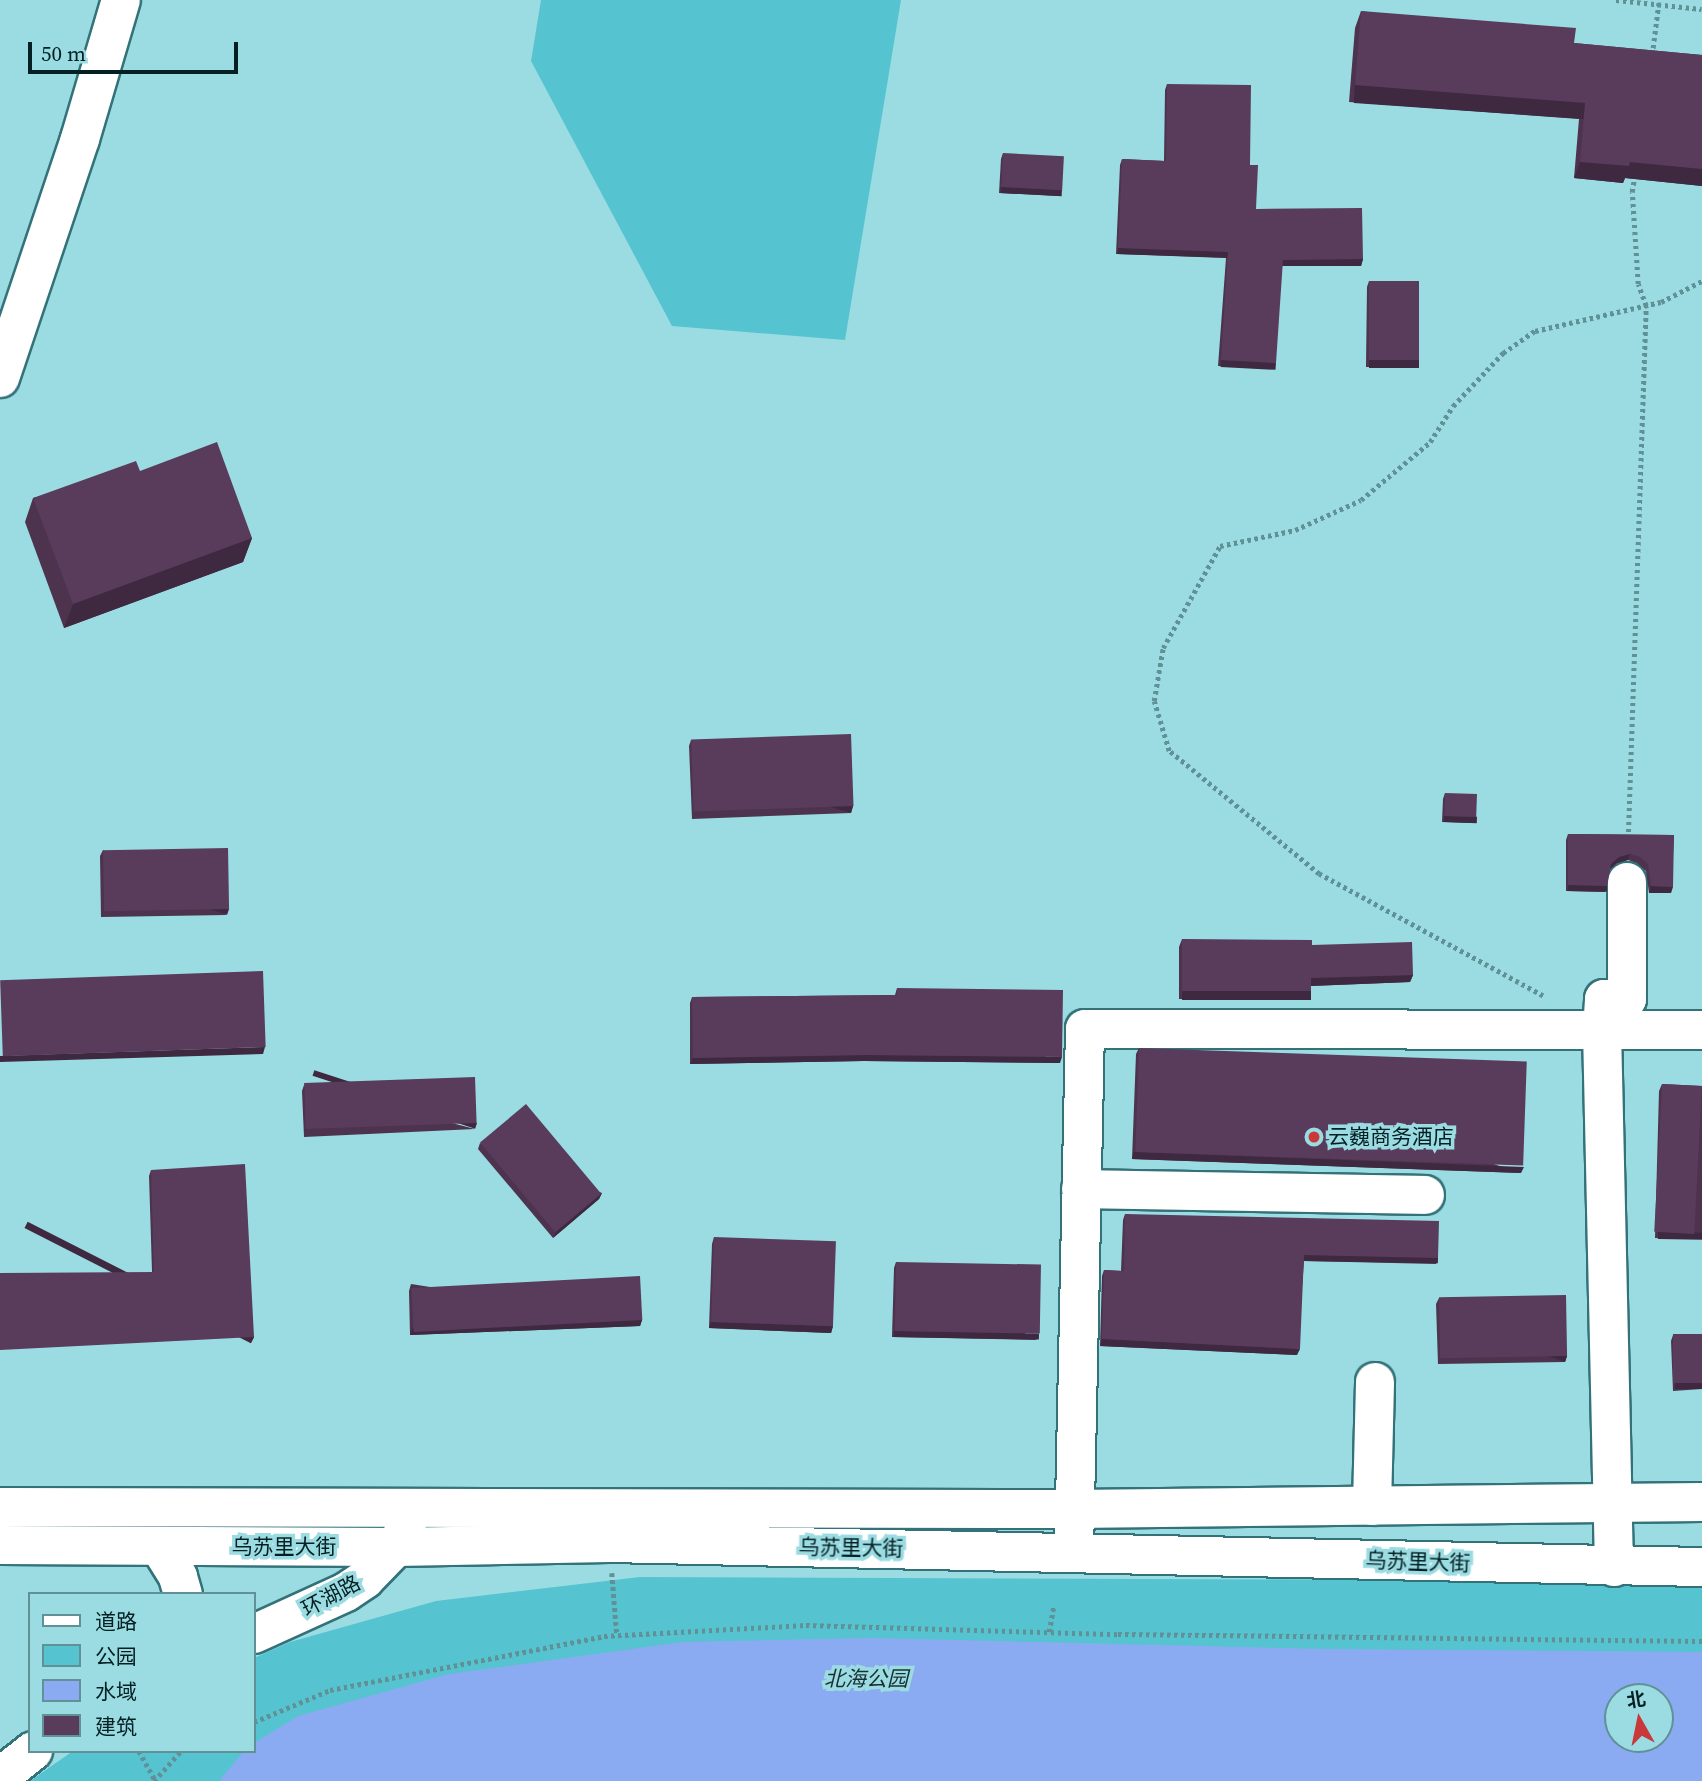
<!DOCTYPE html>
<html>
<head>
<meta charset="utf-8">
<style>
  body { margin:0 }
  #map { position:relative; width:1702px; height:1781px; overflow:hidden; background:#9bdce3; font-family:"Source Serif 4","Noto Sans SC",serif }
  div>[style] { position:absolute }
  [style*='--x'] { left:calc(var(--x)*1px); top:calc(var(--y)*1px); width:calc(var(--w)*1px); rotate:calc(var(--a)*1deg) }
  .green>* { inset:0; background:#55c4d0 }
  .water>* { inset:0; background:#8aabf1 }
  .path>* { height:4.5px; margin-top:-2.25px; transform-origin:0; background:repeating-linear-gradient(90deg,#5f9197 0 3.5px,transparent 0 7px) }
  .roads { filter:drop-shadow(2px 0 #337279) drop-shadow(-2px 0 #337279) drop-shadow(0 2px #337279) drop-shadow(0 -2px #337279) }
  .minor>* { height:38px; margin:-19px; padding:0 19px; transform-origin:19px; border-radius:19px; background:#fff }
  .major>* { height:38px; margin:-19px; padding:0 19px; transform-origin:19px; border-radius:19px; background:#fff }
  .highway>* { height:38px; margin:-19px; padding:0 19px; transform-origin:19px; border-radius:19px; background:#fff }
  .wall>* { inset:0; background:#4d334e }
  .shaded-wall>* { inset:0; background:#3e2940; transform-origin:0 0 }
  .building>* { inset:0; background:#593b5b; transform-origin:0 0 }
  .dots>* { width:19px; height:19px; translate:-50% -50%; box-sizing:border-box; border:4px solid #9bdce3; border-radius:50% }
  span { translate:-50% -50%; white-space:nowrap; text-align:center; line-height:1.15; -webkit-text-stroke:7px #9bdce3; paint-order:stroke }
  .poi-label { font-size:21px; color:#052023 }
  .left { translate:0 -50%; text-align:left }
  .street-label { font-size:21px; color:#052023 }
  .park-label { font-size:21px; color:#192f31; font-style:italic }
  .legend { position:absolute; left:28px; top:1592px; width:228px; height:161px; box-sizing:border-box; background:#9bdce3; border:2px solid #5f9196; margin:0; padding:9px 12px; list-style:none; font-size:21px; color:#052023 }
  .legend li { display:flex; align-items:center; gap:14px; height:35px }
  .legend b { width:35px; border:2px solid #5f9196 }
  .north { position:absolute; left:1604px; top:1683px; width:70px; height:70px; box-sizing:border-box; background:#9bdce3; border:2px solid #5f9196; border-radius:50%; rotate:351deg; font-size:19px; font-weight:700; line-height:28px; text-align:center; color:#052023 }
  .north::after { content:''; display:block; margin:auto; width:24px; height:32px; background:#c8393a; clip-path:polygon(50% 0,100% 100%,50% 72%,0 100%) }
  .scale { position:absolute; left:28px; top:42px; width:210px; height:32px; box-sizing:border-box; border:4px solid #052023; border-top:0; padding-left:9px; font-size:21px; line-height:24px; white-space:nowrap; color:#052023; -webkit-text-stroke:5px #9bdce3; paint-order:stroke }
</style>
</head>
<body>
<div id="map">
  <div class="green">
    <i style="clip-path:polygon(541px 0,901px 0,845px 340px,672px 326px,531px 61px)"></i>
    <i style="clip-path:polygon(evenodd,640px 1577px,1702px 1581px,1702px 1781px,30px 1781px,73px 1751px,254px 1751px,254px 1658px,290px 1642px,436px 1601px,640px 1577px,1618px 1697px,1660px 1697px,1660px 1739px,1618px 1739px,1618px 1697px)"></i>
  </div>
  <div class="water">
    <i style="clip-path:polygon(evenodd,871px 1638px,1327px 1649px,1702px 1652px,1702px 1781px,219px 1781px,244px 1751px,254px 1751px,254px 1743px,298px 1716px,449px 1674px,683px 1642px,871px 1638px,1618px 1697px,1660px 1697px,1660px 1739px,1618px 1739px,1618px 1697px)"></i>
  </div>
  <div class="path">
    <i style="--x:1616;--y:0;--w:86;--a:6"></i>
    <i style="--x:1652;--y:55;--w:55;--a:-82.7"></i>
    <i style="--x:1628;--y:839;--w:533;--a:-88.07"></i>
    <i style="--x:1646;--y:306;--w:23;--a:-110"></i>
    <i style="--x:1638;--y:284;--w:92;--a:-93.7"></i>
    <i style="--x:1632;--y:192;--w:18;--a:-81"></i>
    <i style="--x:1543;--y:996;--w:255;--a:-151.4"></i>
    <i style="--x:1319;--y:874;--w:194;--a:-140.6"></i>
    <i style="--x:1169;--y:751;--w:52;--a:-106.7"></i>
    <i style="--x:1154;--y:701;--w:54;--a:-80.4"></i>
    <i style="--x:1163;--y:648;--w:117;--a:-60.8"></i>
    <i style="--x:1220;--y:546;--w:77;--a:-12"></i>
    <i style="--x:1295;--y:530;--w:72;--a:-24.4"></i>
    <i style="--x:1361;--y:500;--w:90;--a:-40"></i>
    <i style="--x:1430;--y:442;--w:43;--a:-57.4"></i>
    <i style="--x:1453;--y:406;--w:73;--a:-46.7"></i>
    <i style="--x:1503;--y:353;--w:39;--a:-35"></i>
    <i style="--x:1535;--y:331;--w:129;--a:-13"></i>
    <i style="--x:1661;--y:302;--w:46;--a:-27.1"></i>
    <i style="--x:612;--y:1573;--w:62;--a:85.4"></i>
    <i style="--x:1049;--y:1632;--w:27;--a:-80"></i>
    <i style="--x:254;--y:1722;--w:82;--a:-22.8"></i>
    <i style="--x:330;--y:1690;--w:279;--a:-11.1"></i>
    <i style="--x:604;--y:1636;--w:202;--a:-3.1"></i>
    <i style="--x:806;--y:1625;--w:312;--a:1.7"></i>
    <i style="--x:1118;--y:1634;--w:584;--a:0.69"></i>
    <i style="--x:139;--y:1751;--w:33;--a:61"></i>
    <i style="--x:154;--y:1781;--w:40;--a:-48"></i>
  </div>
  <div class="roads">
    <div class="minor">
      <i style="--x:0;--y:378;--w:252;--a:-71.5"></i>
      <i style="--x:80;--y:139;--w:145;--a:-73.6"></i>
      <i style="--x:1081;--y:1189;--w:344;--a:1"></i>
      <i style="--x:1372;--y:1506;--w:124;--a:-88.6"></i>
      <i style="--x:1074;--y:1553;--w:524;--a:-88.8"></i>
      <i style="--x:1085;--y:1029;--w:617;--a:0.09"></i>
      <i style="--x:1614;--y:1567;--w:538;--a:-91.28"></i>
      <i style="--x:1602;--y:1029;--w:30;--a:-86"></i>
      <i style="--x:1604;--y:999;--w:23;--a:0"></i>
      <i style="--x:1627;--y:999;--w:117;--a:-90"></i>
    </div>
    <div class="major">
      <i style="--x:254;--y:1634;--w:101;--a:-24.5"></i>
      <i style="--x:346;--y:1592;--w:23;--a:-34"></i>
      <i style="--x:365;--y:1579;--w:45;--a:-45.9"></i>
      <i style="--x:396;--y:1547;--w:25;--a:-64"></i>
      <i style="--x:0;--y:1777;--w:42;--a:-38.2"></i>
    </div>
    <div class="highway">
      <i style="--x:0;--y:1507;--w:1073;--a:0.11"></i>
      <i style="--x:1073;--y:1509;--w:629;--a:-0.64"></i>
      <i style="--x:0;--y:1545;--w:396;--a:0.3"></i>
      <i style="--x:396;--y:1547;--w:213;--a:-1.1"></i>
      <i style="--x:609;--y:1543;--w:1093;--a:1.26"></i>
      <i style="--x:159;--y:1546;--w:36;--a:58"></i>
      <i style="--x:178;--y:1577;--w:18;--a:74"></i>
    </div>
  </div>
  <div class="wall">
    <i style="clip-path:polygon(1361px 11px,1574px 43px,1702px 55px,1702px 186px,1625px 178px,1623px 183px,1574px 178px,1579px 119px,1349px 102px,1355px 28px)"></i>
    <i style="clip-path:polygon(1167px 84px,1250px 165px,1256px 209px,1363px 259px,1361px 266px,1282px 266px,1273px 369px,1218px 366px,1226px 258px,1116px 254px,1120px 165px,1122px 159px,1164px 161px,1165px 90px)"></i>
    <i style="clip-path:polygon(1003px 153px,1062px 190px,1060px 196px,999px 193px,1001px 159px)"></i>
    <i style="clip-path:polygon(1369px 281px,1419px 360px,1416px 367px,1366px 367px,1367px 287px)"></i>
    <i style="clip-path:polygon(140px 471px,252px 538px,243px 562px,64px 628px,25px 522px,33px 498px)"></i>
    <i style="clip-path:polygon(691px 740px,853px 806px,851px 813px,692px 819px,689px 746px)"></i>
    <i style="clip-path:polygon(1445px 793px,1477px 817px,1474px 823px,1442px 822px,1443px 799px)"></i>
    <i style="clip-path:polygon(1568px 834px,1674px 835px,1671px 893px,1649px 893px,1646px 871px,1637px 863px,1628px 860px,1617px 863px,1610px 869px,1605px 892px,1566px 891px,1566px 840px)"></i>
    <i style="clip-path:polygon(103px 850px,227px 915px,101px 917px,100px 856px)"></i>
    <i style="clip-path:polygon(1182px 939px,1413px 975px,1410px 982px,1311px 986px,1308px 999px,1179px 999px,1179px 947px)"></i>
    <i style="clip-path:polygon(897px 988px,1060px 1063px,864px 1061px,690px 1064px,690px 1003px,692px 997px,895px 995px)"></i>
    <i style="clip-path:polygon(1139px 1048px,1521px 1173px,1132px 1159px,1136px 1054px)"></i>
    <i style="clip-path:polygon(1662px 1084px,1702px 1086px,1702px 1239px,1655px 1238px,1659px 1091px)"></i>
    <i style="clip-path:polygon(304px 1085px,475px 1129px,304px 1137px,302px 1091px)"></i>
    <i style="clip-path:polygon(480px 1143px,602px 1193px,599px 1199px,553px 1238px,478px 1149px)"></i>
    <i style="clip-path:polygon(151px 1170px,254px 1337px,251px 1343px,152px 1272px,149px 1176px)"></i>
    <i style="clip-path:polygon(1125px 1214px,1438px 1258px,1436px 1264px,1304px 1261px,1297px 1355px,1100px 1346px,1102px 1276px,1104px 1270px,1121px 1271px,1123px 1220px)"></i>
    <i style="clip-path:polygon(714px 1237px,833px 1326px,831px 1333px,709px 1328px,712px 1244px)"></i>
    <i style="clip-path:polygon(896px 1262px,1037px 1340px,892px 1337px,894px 1268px)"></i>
    <i style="clip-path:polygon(411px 1284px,642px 1320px,640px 1326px,410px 1335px,409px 1291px)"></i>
    <i style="clip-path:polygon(1439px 1298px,1567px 1356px,1565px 1362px,1438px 1364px,1436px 1304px)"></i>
    <i style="clip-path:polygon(1702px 1334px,1702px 1389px,1673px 1391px,1671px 1341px,1673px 1335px)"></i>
  </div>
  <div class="shaded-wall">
    <i style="left:1355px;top:85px;width:231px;height:18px;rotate:4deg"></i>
    <i style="clip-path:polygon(1580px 162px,1630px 162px,1702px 169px,1702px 186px,1625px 178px,1623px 183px,1574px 178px)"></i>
    <i style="left:1001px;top:187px;width:61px;height:6px;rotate:3deg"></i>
    <i style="left:1118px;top:248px;width:110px;height:6px;rotate:2deg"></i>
    <i style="clip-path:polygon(1363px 259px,1361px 266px,1280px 266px,1283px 260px)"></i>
    <i style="left:1221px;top:360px;width:55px;height:7px;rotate:3deg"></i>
    <i style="left:1369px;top:360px;width:50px;height:8px"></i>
    <i style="clip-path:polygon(252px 538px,243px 562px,64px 628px,73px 604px)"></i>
    <i style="left:853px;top:806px;width:7px;height:159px;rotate:106deg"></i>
    <i style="left:1444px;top:816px;width:33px;height:6px;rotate:2deg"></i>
    <i style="clip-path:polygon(1630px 854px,1628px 860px,1617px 863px,1608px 871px,1611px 864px,1619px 857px)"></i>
    <i style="left:1568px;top:885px;width:39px;height:6px;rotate:1deg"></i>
    <i style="clip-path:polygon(1651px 886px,1673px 887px,1671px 893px,1649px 893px)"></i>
    <i style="left:229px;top:909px;width:6px;height:125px;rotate:108deg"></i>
    <i style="clip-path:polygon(1413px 975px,1410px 982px,1309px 986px,1311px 978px)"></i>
    <i style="left:1182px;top:991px;width:129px;height:9px"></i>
    <i style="clip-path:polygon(265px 1047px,263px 1054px,0 1062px,0 1056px)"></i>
    <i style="clip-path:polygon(866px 1055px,1062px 1057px,1060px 1063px,864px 1061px,690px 1064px,693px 1058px)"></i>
    <i style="left:477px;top:1123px;width:6px;height:171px;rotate:108deg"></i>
    <i style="clip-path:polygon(1134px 1152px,1524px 1167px,1521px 1173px,1132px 1159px)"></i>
    <i style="clip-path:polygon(602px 1193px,599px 1199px,553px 1238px,556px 1232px)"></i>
    <i style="left:1658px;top:1232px;width:44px;height:7px;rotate:1deg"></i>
    <i style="left:1304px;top:1255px;width:134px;height:6px;rotate:1deg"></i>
    <i style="clip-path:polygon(642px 1320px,640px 1326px,410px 1335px,413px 1328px)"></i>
    <i style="clip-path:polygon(711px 1322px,833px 1326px,831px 1333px,709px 1328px)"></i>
    <i style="left:894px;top:1331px;width:145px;height:6px;rotate:1deg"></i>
    <i style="left:254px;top:1337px;width:7px;height:254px;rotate:117deg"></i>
    <i style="clip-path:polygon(1102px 1339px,1300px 1349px,1297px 1355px,1100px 1346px)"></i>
    <i style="left:1567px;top:1356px;width:6px;height:127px;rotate:108deg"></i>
    <i style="left:1702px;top:1383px;width:6px;height:27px;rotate:90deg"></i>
  </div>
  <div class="building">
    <i style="clip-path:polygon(1361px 11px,1576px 28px,1574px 43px,1702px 55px,1702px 169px,1630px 162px,1629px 166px,1580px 162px,1585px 103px,1355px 85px)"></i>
    <i style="clip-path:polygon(1167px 84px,1251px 85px,1250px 165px,1258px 165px,1256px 209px,1362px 208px,1363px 259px,1283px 260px,1276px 363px,1221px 360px,1228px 252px,1118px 248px,1122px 159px,1166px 161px)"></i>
    <i style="left:1003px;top:153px;width:61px;height:34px;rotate:3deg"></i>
    <i style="left:1369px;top:281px;width:50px;height:79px"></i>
    <i style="clip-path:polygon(217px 442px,252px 538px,73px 604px,33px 498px,136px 461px,140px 471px)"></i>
    <i style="left:851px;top:734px;width:72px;height:160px;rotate:88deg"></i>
    <i style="left:1445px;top:793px;width:32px;height:23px;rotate:2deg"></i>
    <i style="clip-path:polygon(1568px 834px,1674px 835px,1673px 887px,1651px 886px,1648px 864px,1640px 857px,1630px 854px,1619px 857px,1611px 864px,1607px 886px,1568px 885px)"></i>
    <i style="left:228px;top:848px;width:61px;height:125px;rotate:89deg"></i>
    <i style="clip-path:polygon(1182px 939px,1312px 940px,1312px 945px,1412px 942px,1413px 975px,1311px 978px,1311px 991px,1182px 991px)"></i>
    <i style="left:263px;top:971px;width:76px;height:263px;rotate:88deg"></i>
    <i style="clip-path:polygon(897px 988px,1063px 990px,1062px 1057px,866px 1055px,693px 1058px,692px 997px,897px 995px)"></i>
    <i style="left:1139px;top:1048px;width:388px;height:104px;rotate:2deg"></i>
    <i style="left:475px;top:1077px;width:46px;height:171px;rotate:88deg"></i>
    <i style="left:1662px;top:1084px;width:40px;height:148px;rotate:3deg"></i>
    <i style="left:526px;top:1104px;width:117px;height:60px;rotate:50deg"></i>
    <i style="clip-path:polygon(245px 1164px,254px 1337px,0 1350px,0 1273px,154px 1272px,151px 1170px)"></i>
    <i style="clip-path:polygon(1125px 1214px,1439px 1221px,1438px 1258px,1304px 1255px,1300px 1349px,1102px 1339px,1104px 1270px,1124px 1271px)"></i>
    <i style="left:714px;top:1237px;width:122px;height:85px;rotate:2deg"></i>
    <i style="left:896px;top:1262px;width:145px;height:69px;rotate:1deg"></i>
    <i style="left:640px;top:1276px;width:44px;height:229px;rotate:87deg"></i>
    <i style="left:1566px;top:1295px;width:61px;height:127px;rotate:89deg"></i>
    <i style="left:1702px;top:1334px;width:49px;height:29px;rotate:90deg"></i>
  </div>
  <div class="dots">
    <i style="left:1314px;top:1137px;background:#c8393a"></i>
  </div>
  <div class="poi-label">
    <span class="left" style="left:1328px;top:1137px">云巍商务酒店</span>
  </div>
  <div class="street-label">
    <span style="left:284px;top:1547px">乌苏里大街</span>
    <span style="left:851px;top:1548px;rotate:1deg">乌苏里大街</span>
    <span style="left:1418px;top:1562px;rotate:2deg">乌苏里大街</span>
    <span style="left:331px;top:1596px;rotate:-28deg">环湖路</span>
  </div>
  <div class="park-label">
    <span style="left:866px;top:1679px">北海公园</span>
  </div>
  <ul class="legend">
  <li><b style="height:9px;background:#fff"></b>道路</li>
  <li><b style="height:19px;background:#55c4d0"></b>公园</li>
  <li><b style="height:19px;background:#8aabf1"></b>水域</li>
  <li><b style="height:19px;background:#593b5b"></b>建筑</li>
  </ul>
  <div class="north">北</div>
  <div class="scale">50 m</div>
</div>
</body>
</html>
